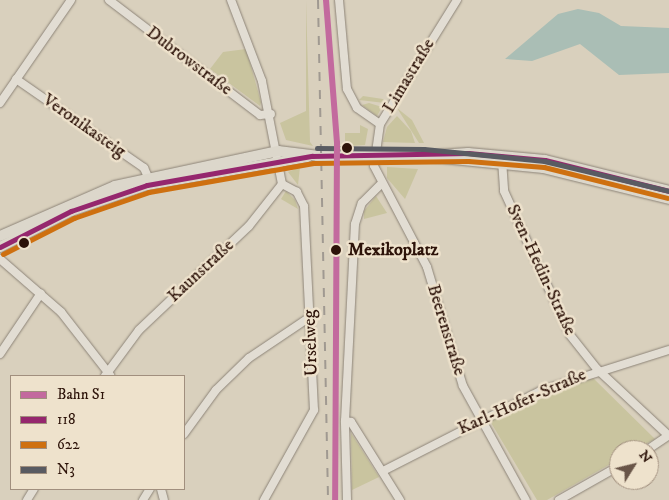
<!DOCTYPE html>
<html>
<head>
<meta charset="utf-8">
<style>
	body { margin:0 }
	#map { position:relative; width:669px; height:500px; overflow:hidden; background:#d9d0bd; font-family:"IM FELL DW Pica",serif }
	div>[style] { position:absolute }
	.green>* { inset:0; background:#c9c49f }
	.water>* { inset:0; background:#aabeb5 }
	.roads { filter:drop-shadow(0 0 1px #8d8478) drop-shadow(0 0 1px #8d8478) }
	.minor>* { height:8px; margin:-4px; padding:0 4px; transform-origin:4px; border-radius:4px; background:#e2ddd3 }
	.major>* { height:10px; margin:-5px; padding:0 5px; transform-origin:5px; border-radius:5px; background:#dcd7cb }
	.rail>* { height:2px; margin-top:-1px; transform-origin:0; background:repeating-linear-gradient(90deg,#a09991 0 9px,transparent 0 18px) }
	.bus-1>* { height:5px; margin:-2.5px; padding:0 2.5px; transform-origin:2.5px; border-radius:2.5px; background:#95276e }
	.bus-2>* { height:5px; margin:-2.5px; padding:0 2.5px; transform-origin:2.5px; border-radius:2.5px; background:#ce7010 }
	.bus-3>* { height:5px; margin:-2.5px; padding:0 2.5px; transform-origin:2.5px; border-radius:2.5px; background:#595b62 }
	.rail-1>* { height:6px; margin:-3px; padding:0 3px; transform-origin:3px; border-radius:3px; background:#c36a9e }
	.dots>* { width:14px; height:14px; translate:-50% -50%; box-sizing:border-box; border:2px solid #eee2cc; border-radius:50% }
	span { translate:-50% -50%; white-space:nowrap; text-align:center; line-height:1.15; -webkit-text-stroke:5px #eee2cc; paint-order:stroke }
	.street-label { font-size:18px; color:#2d1309 }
	.stop-label { font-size:18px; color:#2d1309; font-weight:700 }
	.left { translate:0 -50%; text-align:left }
	.legend { position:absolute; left:10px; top:375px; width:175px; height:115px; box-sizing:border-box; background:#eee2cc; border:1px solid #a18f7e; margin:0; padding:6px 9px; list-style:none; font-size:15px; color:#2d1309 }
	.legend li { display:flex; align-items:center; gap:10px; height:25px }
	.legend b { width:25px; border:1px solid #a18f7e }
	.north { position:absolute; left:609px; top:440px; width:50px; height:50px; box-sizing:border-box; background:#eee2cc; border:1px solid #a18f7e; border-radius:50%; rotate:54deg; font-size:14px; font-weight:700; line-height:20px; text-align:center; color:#2d1309 }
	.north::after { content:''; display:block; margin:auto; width:18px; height:22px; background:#695548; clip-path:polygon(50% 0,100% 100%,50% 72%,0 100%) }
</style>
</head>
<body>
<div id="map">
	<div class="green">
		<i style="clip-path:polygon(306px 0,310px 142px,313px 146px,286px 140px,280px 123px,306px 111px)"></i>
		<i style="clip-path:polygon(246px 49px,261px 102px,260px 106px,210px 69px,223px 52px)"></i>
		<i style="clip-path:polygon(363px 96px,383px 99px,385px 103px,359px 100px)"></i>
		<i style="clip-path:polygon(369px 103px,382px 107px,377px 116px,362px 105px)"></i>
		<i style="clip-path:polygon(397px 108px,412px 120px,424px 143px,419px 143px)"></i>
		<i style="clip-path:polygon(397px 116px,411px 131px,415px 143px,383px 142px,387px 127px)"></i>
		<i style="clip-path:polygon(360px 125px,368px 129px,365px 145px,339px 147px,345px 143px,345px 133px,360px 133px)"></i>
		<i style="clip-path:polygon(300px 167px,298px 185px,288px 172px)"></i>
		<i style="clip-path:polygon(387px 167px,418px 169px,405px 199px,387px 178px)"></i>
		<i style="clip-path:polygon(286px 191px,295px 200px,298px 209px,281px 199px)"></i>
		<i style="clip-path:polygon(376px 196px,387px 213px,364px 219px,364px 211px)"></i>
		<i style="clip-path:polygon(592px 377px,655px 439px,635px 450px,619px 450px,619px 459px,547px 500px,537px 500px,490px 421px)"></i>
		<i style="clip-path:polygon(351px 433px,379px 477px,352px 490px)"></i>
	</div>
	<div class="water">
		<i style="clip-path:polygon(578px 9px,599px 13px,621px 26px,669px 28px,669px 73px,619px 75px,580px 44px,532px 61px,505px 59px,558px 14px)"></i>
	</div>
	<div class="roads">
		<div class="minor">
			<i style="left:109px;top:0;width:190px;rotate:37.3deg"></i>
			<i style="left:260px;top:115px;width:11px;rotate:-5deg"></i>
			<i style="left:339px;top:0;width:89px;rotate:84.9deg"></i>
			<i style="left:347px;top:89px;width:21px;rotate:62deg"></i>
			<i style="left:357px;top:108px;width:28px;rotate:35deg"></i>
			<i style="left:457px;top:0;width:146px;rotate:121.8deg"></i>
			<i style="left:380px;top:124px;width:42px;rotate:98.1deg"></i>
			<i style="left:374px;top:166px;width:114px;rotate:62.3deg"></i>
			<i style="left:427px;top:267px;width:124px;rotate:73.2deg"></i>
			<i style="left:463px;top:386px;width:130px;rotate:61.1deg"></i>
			<i style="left:16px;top:79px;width:156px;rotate:34.8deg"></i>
			<i style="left:144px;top:168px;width:10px;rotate:66deg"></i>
			<i style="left:0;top:103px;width:125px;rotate:-55.4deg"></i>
			<i style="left:502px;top:160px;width:31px;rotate:86deg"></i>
			<i style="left:504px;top:191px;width:158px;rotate:65.4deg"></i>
			<i style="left:570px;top:335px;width:43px;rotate:51.5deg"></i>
			<i style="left:597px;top:369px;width:98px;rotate:42.9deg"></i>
			<i style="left:0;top:259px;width:81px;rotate:41deg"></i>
			<i style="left:61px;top:312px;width:80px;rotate:52.1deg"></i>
			<i style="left:0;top:354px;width:73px;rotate:-56.1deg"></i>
			<i style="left:105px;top:376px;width:57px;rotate:-53.5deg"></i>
			<i style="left:139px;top:330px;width:151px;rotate:-43.4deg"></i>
			<i style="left:249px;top:226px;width:53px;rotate:-51.8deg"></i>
			<i style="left:282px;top:184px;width:105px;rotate:-101deg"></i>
			<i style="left:262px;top:81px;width:87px;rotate:-110.9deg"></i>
			<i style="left:345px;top:421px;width:6px;rotate:9deg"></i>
			<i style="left:351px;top:422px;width:92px;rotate:57.9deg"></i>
			<i style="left:184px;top:434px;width:54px;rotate:-54deg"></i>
			<i style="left:216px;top:390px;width:46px;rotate:-44.1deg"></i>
			<i style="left:249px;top:358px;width:73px;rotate:-33.9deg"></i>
			<i style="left:647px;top:450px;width:27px;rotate:-34deg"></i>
			<i style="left:383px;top:471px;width:178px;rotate:-27deg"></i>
			<i style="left:542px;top:390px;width:133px;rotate:-17.5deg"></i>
			<i style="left:161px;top:489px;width:11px;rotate:75deg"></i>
			<i style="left:27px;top:500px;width:13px;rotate:-58deg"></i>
			<i style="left:143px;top:500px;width:13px;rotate:-58deg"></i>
			<i style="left:264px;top:500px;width:103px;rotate:-60.9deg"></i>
			<i style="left:314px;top:410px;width:204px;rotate:-92.8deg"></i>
			<i style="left:304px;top:206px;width:16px;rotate:-117deg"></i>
			<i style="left:297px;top:192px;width:17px;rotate:-152deg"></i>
			<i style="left:347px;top:500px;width:79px;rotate:-91.5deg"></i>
			<i style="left:345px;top:421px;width:197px;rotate:-87.1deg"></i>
			<i style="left:355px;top:224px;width:22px;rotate:-72deg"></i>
			<i style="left:362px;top:203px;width:25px;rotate:-45deg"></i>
			<i style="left:559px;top:500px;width:69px;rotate:-29.5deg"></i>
		</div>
		<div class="major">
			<i style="left:423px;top:156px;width:45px;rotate:-3.8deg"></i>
			<i style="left:468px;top:153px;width:77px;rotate:5.2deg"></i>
			<i style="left:545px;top:160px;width:128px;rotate:14deg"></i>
			<i style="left:0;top:236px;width:125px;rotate:-23.5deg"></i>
			<i style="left:115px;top:186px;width:167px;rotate:-12.1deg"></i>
			<i style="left:278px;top:151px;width:39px;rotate:7deg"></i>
			<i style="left:317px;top:156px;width:106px"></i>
			<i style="left:423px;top:156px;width:121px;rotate:5.7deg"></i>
			<i style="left:543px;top:168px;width:130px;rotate:13.8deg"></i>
			<i style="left:0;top:247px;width:80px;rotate:-26.9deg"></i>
			<i style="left:71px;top:211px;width:80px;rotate:-18.9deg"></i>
			<i style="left:147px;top:185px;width:163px;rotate:-9.9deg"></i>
		</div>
	</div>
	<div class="rail">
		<i style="left:318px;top:0;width:500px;rotate:88.85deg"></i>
	</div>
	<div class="bus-1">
		<i style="left:0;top:247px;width:80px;rotate:-26.9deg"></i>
		<i style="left:71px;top:211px;width:80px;rotate:-18.9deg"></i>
		<i style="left:147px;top:185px;width:168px;rotate:-10deg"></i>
		<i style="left:312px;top:156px;width:156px;rotate:-1.1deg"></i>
		<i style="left:468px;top:153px;width:77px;rotate:5.2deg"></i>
		<i style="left:545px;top:160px;width:128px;rotate:14deg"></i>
	</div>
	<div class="bus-2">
		<i style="left:3px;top:254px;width:80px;rotate:-26.9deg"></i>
		<i style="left:74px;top:218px;width:79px;rotate:-19.1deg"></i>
		<i style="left:149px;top:192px;width:167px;rotate:-10deg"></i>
		<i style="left:313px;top:163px;width:155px;rotate:-0.7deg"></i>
		<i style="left:468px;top:161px;width:76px;rotate:4.5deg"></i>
		<i style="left:544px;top:167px;width:127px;rotate:14.1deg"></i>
	</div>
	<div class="bus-3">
		<i style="left:317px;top:148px;width:107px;rotate:0.5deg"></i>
		<i style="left:424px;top:149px;width:121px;rotate:5.7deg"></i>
		<i style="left:544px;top:161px;width:129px;rotate:13.5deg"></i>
	</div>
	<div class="rail-1">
		<i style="left:326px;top:0;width:143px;rotate:85.6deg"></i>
		<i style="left:337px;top:143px;width:357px;rotate:90.3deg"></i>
	</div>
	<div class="dots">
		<i style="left:347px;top:148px;background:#2d1309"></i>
		<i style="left:24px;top:243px;background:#2d1309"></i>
		<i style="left:336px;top:250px;background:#2d1309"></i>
	</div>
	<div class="street-label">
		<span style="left:189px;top:61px;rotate:37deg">Dubrowstraße</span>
		<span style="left:409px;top:76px;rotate:-59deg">Limastraße</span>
		<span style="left:84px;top:126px;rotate:35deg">Veronikasteig</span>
		<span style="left:541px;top:270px;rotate:65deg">Sven-Hedin-Straße</span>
		<span style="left:201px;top:271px;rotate:-43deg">Kaunstraße</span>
		<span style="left:446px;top:330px;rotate:73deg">Beerenstraße</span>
		<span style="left:311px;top:343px;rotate:-92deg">Urselweg</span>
		<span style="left:522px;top:402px;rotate:-24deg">Karl-Hofer-Straße</span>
	</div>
	<div class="stop-label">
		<span class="left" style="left:348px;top:250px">Mexikoplatz</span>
	</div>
	<ul class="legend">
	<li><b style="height:6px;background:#c36a9e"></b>Bahn S1</li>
	<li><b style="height:6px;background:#95276e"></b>118</li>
	<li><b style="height:6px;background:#ce7010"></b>622</li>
	<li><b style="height:6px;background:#595b62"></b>N3</li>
	</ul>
	<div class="north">N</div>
</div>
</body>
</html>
